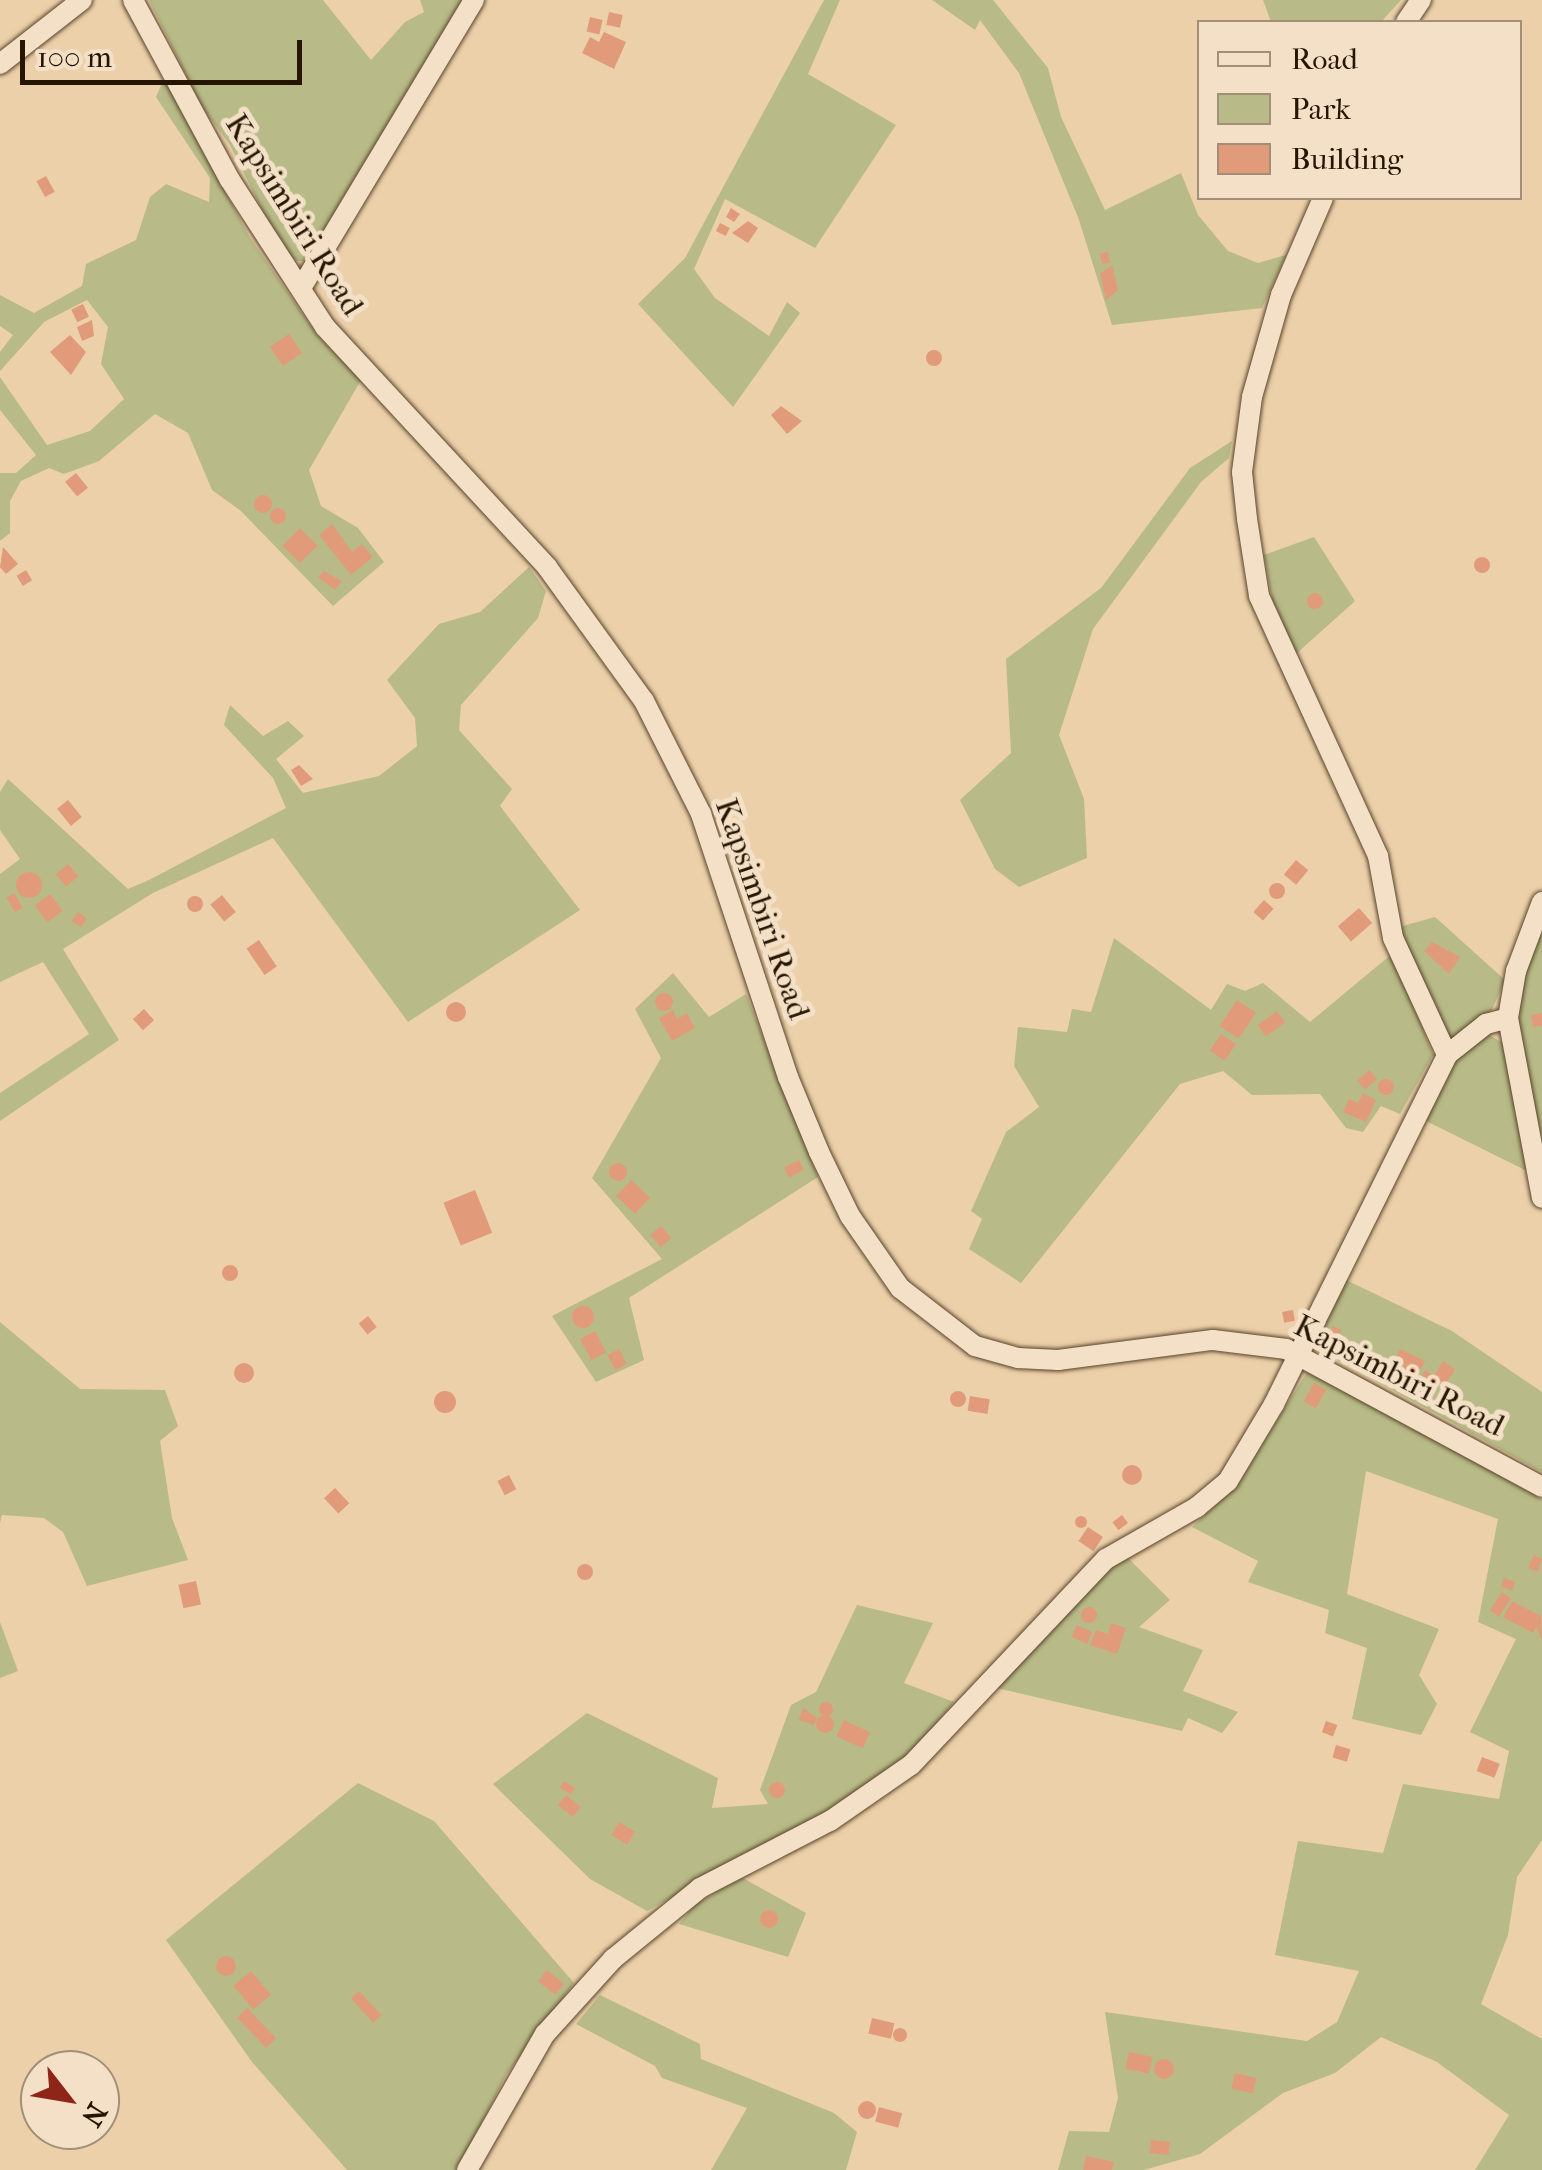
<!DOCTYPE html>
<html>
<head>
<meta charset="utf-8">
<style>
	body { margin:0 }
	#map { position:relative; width:1542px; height:2170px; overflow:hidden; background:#ecd0a9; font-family:"IM FELL French Canon",serif }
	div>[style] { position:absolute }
	.green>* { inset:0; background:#b8bb87 }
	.building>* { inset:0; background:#e19b7a; transform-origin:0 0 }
	.round { border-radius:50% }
	.roads { filter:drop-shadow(0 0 2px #58442b) drop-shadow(0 0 2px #58442b) }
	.minor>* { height:20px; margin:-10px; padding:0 10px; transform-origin:10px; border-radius:10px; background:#f3e0c7 }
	span { translate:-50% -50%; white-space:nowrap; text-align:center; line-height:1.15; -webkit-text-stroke:10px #f3e0c7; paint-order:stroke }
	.street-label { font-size:32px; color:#261501 }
	.legend { position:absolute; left:1197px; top:20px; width:325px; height:180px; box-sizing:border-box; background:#f3e0c7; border:2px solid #a18f78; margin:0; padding:12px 18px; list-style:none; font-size:30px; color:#261501 }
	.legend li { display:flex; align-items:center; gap:20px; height:50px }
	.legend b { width:50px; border:2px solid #a18f78 }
	.north { position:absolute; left:20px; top:2050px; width:100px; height:100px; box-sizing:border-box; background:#f3e0c7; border:2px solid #a18f78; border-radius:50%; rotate:121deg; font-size:28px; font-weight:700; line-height:40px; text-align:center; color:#261501 }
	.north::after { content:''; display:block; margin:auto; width:35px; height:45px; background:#8f2418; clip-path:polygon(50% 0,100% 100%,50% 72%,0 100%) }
	.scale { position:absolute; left:20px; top:40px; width:282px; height:45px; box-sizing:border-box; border:5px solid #261501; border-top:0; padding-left:12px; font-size:30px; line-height:35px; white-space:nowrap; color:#261501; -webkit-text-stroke:8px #f3e0c7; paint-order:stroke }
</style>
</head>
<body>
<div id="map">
	<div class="green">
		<i style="clip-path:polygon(149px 0,323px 0,371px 60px,405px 22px,424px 12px,420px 0,462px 0,308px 261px,296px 261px,278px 242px,230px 145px,202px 107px)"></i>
		<i style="clip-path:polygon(824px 0,840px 0,808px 74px,896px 125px,815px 248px,725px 199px,694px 269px,715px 298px,769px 336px,787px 302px,800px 313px,733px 407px,638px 304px,685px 258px)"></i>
		<i style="clip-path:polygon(932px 0,993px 0,1048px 68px,1061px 117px,1105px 210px,1181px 173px,1198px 215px,1228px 251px,1258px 263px,1286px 255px,1262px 308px,1112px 325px,1079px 220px,1019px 73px,980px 20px,975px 30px)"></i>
		<i style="clip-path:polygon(1263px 0,1401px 0,1381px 22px,1271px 22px)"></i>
		<i style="clip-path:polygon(164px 79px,249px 236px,317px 335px,361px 380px,309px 470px,321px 506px,358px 528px,384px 562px,333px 606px,241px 511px,212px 490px,188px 433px,155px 414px,99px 461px,64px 474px,49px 468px,21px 481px,10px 501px,10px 533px,0 541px,0 473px,16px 473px,36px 455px,0 410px,0 377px,47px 445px,90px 431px,124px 399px,101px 364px,108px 327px,87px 300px,44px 322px,0 371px,0 352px,13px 335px,0 326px,0 295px,34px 313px,82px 286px,86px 264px,136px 240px,150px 197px,166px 184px,209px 202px,210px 178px,156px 97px)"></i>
		<i style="clip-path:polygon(1232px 441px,1229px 458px,1201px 482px,1093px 629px,1059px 735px,1084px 799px,1087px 858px,1019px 887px,995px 869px,960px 800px,1011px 753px,1006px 659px,1101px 588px,1190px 468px)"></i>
		<i style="clip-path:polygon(1314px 537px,1355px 601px,1296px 654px,1273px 604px,1264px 555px)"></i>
		<i style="clip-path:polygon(529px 567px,546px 591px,538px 618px,461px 705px,459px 730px,512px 789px,500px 806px,580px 910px,408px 1022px,273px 838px,153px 893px,63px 949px,119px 1040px,0 1121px,0 1093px,89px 1034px,43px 962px,0 982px,0 874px,20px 859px,0 830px,0 792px,8px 779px,128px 889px,149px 880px,286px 808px,273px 778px,224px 725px,230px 705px,263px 736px,288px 721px,304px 736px,276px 759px,303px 793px,379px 776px,417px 746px,415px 718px,387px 680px,439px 624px,480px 612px)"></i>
		<i style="clip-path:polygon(1435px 917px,1505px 980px,1491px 1012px,1453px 1040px,1444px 1034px,1399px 927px)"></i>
		<i style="clip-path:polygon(1542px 922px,1542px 1153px,1514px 1013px)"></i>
		<i style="clip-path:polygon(1114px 938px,1211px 1010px,1227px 984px,1245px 991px,1263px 983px,1310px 1022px,1393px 953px,1433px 1055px,1400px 1114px,1381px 1106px,1363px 1132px,1346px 1128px,1320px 1094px,1252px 1095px,1223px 1071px,1180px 1084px,1021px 1283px,969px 1249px,982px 1219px,971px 1211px,1006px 1132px,1039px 1107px,1014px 1066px,1018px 1027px,1067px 1032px,1072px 1009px,1091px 1012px)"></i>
		<i style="clip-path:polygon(673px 973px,709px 1017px,746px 994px,818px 1177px,629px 1298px,644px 1360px,596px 1382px,552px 1316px,662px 1259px,592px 1178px,661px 1058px,635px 1009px)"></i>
		<i style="clip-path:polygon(1489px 1035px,1503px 1043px,1531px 1173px,1420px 1118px,1451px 1061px,1474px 1039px)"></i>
		<i style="clip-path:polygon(1344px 1279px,1452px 1331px,1542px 1392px,1542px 1472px,1312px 1346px)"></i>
		<i style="clip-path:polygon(0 1322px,80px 1389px,165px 1390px,178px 1426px,160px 1441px,172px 1518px,188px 1560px,87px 1586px,63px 1532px,44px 1518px,2px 1515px,0 1523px)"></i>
		<i style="clip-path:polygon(1309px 1369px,1484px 1461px,1542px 1500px,1542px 1840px,1517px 1877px,1508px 1935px,1481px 2004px,1542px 2039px,1542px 2170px,1475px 2170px,1509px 2115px,1437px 2062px,1381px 2037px,1335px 2073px,1283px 2093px,1200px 2154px,1144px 2170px,1058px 2170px,1069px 2131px,1109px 2132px,1118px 2098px,1105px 2012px,1307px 2041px,1337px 2022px,1359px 1971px,1275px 1955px,1298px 1841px,1383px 1853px,1403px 1784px,1499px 1799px,1509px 1751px,1470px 1732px,1516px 1639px,1478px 1622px,1498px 1519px,1366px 1471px,1347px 1594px,1439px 1629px,1419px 1675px,1437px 1704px,1421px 1735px,1352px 1719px,1367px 1648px,1325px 1633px,1329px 1610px,1248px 1582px,1258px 1561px,1192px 1527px,1237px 1485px)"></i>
		<i style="clip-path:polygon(1128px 1558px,1170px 1600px,1139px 1627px,1203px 1650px,1183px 1691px,1238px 1712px,1222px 1733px,1188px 1718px,1182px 1731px,997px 1688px,1091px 1582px)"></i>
		<i style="clip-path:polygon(857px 1605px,933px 1623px,904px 1683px,954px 1702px,908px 1756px,832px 1810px,647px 1911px,590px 1879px,493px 1784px,587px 1713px,718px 1778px,712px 1808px,768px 1804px,760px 1790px,791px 1705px,816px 1692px)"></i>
		<i style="clip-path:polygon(0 1622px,18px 1671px,0 1678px)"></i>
		<i style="clip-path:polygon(358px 1783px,434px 1821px,574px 1983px,506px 2075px,458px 2170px,347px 2170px,252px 2062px,166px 1940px)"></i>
		<i style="clip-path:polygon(741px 1877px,806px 1913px,788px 1957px,679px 1924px,695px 1905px)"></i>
		<i style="clip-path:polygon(600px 1995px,700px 2044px,701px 2059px,834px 2113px,857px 2132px,846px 2170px,711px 2170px,747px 2108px,662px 2078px,655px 2066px,576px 2024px)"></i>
	</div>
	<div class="building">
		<i style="left:609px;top:12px;width:14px;height:13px;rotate:12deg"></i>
		<i style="left:590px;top:17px;width:13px;height:15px;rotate:13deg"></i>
		<i style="clip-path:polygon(604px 32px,626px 42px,614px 69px,582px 53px,590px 37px,599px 42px)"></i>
		<i style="left:46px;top:176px;width:18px;height:11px;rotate:61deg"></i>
		<i style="clip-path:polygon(731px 208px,740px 214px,734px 222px,726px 217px)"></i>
		<i style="clip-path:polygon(748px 221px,758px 228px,748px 243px,732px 233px)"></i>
		<i style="left:720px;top:223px;width:11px;height:9px;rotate:27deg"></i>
		<i style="left:1108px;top:252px;width:11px;height:8px;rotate:80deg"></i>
		<i style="clip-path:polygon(1112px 265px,1118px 290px,1106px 300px,1100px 274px)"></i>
		<i style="left:83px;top:304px;width:14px;height:13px;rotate:65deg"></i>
		<i style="clip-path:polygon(92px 320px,94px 336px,82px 341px,77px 327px)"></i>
		<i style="left:289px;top:334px;width:23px;height:23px;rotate:56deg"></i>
		<i style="clip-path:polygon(70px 335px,86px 352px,71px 375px,50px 352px)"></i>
		<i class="round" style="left:926px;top:350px;width:16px;height:16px"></i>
		<i style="clip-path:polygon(781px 406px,802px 421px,787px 434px,771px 415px)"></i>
		<i style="left:76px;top:473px;width:19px;height:14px;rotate:51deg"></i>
		<i class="round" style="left:254px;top:495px;width:18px;height:18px"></i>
		<i class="round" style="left:270px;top:508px;width:16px;height:16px"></i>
		<i style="clip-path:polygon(332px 524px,352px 552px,362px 544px,373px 557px,351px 575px,319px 535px)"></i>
		<i style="left:300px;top:528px;width:25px;height:25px;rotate:45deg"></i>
		<i style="clip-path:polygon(3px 547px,18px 564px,6px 574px,0 567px)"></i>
		<i class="round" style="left:1474px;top:557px;width:16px;height:16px"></i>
		<i style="left:26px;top:570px;width:12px;height:11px;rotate:59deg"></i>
		<i style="clip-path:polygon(324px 571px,342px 581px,335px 590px,318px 577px)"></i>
		<i class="round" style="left:1307px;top:593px;width:16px;height:16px"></i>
		<i style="clip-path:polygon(299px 765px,313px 779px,301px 786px,291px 770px)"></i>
		<i style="left:68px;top:800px;width:22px;height:14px;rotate:51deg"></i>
		<i style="left:1296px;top:860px;width:16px;height:19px;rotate:40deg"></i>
		<i style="left:68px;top:864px;width:16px;height:16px;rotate:50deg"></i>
		<i class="round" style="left:16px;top:872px;width:26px;height:26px"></i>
		<i class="round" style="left:1269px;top:883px;width:16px;height:16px"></i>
		<i style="left:14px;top:893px;width:17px;height:9px;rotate:59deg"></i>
		<i style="left:50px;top:894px;width:21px;height:19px;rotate:53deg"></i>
		<i style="left:222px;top:895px;width:22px;height:15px;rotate:51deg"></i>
		<i class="round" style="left:187px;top:896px;width:16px;height:16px"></i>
		<i style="left:1264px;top:900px;width:13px;height:16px;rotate:42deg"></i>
		<i style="left:1359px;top:908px;width:20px;height:28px;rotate:49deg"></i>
		<i style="left:78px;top:912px;width:11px;height:11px;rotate:34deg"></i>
		<i style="left:259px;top:940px;width:32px;height:15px;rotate:56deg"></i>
		<i style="clip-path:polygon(1432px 942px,1460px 957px,1449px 974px,1424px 951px)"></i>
		<i class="round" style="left:655px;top:993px;width:18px;height:18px"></i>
		<i style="left:1237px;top:1000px;width:23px;height:31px;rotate:34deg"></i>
		<i class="round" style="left:446px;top:1002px;width:20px;height:20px"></i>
		<i style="left:144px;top:1009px;width:15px;height:15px;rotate:48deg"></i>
		<i style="clip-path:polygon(673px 1010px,677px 1019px,687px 1013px,695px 1028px,672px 1041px,659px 1018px)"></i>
		<i style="left:1277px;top:1011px;width:14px;height:24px;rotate:54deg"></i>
		<i style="clip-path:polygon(1542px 1013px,1542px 1026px,1533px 1027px,1531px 1015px)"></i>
		<i style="left:1221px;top:1034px;width:18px;height:20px;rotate:34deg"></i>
		<i style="left:1369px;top:1070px;width:12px;height:16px;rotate:48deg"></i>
		<i class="round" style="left:1378px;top:1079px;width:16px;height:16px"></i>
		<i style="clip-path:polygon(1363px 1093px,1376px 1100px,1366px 1122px,1343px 1112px,1349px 1099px,1358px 1103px)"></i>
		<i style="left:799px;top:1160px;width:11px;height:17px;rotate:63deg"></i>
		<i class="round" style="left:609px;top:1163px;width:18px;height:18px"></i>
		<i style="left:631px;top:1180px;width:26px;height:22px;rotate:43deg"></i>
		<i style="left:475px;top:1190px;width:46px;height:34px;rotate:68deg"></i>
		<i style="left:661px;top:1226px;width:16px;height:14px;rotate:50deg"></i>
		<i class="round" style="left:222px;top:1265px;width:16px;height:16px"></i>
		<i class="round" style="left:572px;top:1306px;width:22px;height:22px"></i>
		<i style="left:1293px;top:1310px;width:11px;height:11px;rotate:80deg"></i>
		<i style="left:368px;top:1316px;width:14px;height:12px;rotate:51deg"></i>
		<i style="left:1333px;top:1326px;width:10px;height:18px;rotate:29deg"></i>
		<i style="left:595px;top:1331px;width:24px;height:17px;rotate:62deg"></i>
		<i style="left:619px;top:1349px;width:17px;height:13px;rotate:62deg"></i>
		<i style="clip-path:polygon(1400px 1349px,1425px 1361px,1415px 1379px,1394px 1361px)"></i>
		<i style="clip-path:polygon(1443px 1361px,1455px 1369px,1446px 1384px,1439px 1380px,1433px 1389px,1419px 1380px,1425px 1370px,1434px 1376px)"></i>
		<i class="round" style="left:234px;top:1363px;width:20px;height:20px"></i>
		<i style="left:1314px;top:1383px;width:14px;height:21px;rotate:30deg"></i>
		<i class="round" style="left:950px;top:1391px;width:16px;height:16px"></i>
		<i class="round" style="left:434px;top:1391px;width:22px;height:22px"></i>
		<i style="left:970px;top:1396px;width:20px;height:15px;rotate:9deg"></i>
		<i class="round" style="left:1122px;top:1465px;width:20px;height:20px"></i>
		<i style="left:509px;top:1475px;width:16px;height:13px;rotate:63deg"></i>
		<i style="left:335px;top:1488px;width:21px;height:15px;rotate:47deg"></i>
		<i style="left:1122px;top:1515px;width:10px;height:12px;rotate:53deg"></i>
		<i class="round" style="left:1075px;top:1516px;width:12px;height:12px"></i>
		<i style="left:1088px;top:1527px;width:18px;height:17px;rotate:34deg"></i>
		<i style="clip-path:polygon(1534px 1555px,1542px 1559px,1538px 1572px,1528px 1568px)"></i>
		<i class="round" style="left:577px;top:1564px;width:16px;height:16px"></i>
		<i style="left:1504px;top:1578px;width:12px;height:9px;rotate:20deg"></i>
		<i style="left:196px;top:1581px;width:24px;height:18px;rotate:78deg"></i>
		<i style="left:1502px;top:1592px;width:11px;height:22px;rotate:34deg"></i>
		<i style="clip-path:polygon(1512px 1601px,1541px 1616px,1542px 1640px,1536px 1627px,1533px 1633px,1503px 1617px)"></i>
		<i class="round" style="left:1081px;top:1607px;width:16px;height:16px"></i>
		<i style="clip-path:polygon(1111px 1623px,1126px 1628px,1117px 1654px,1090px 1645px,1096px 1630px,1108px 1634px)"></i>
		<i style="left:1077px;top:1625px;width:17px;height:13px;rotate:25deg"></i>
		<i class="round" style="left:819px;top:1702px;width:14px;height:14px"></i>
		<i style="clip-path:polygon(803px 1708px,817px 1718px,814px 1725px,799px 1720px)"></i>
		<i class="round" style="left:816px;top:1715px;width:18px;height:18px"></i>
		<i style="left:844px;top:1720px;width:29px;height:18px;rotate:25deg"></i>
		<i style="left:1326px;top:1721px;width:12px;height:12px;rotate:20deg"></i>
		<i style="left:1336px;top:1745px;width:15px;height:13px;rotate:16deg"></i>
		<i style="left:1482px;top:1757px;width:19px;height:15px;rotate:21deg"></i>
		<i style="clip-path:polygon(564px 1781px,575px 1788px,571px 1794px,560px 1788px)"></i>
		<i class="round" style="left:769px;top:1782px;width:16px;height:16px"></i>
		<i style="left:566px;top:1795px;width:19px;height:13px;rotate:39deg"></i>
		<i style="left:619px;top:1822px;width:19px;height:15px;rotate:32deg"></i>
		<i class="round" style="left:760px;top:1910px;width:18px;height:18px"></i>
		<i class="round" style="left:216px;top:1956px;width:20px;height:20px"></i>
		<i style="left:547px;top:1970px;width:22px;height:14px;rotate:39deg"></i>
		<i style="left:251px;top:1971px;width:31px;height:23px;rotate:50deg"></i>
		<i style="left:359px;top:1991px;width:33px;height:11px;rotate:47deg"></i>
		<i style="left:247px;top:2008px;width:42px;height:14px;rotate:46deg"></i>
		<i style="left:872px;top:2018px;width:23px;height:16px;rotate:13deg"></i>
		<i class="round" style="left:893px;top:2028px;width:14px;height:14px"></i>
		<i style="left:1129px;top:2052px;width:24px;height:17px;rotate:12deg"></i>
		<i class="round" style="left:1154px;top:2059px;width:20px;height:20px"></i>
		<i style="left:1235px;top:2073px;width:22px;height:16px;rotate:13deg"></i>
		<i class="round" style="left:858px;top:2101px;width:18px;height:18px"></i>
		<i style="left:879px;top:2107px;width:24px;height:15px;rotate:15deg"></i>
		<i style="left:1151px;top:2140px;width:19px;height:13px;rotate:6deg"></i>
		<i style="clip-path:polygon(1086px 2156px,1114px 2162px,1112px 2170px,1083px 2170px)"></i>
	</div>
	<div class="roads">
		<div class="minor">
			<i style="left:133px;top:0;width:204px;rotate:61.7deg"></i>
			<i style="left:230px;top:180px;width:175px;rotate:57.1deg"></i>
			<i style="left:325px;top:327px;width:327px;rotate:47.2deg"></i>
			<i style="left:547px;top:567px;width:165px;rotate:54.1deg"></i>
			<i style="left:644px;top:701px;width:127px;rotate:63.2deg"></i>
			<i style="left:701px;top:814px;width:277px;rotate:71.7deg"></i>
			<i style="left:788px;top:1077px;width:81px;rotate:67.5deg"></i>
			<i style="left:819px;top:1152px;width:71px;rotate:64.2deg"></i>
			<i style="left:850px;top:1216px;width:88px;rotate:55.2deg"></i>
			<i style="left:900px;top:1288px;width:95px;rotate:37.7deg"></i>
			<i style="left:975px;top:1346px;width:45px;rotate:15.6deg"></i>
			<i style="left:1018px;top:1358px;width:40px;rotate:2.9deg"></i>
			<i style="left:1058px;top:1360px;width:156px;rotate:-7.4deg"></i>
			<i style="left:1213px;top:1340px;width:74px;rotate:7deg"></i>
			<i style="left:1286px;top:1349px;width:291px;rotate:28.3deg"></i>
			<i style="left:1406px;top:22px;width:27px;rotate:-56deg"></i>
			<i style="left:0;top:64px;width:104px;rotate:-38deg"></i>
			<i style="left:1323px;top:198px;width:106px;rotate:113.4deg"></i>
			<i style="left:1281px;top:295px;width:106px;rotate:105.9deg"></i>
			<i style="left:1252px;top:397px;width:76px;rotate:97.6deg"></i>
			<i style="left:1242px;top:472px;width:47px;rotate:83.9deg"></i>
			<i style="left:1247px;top:519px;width:78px;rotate:81.1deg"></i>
			<i style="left:1259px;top:596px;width:286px;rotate:65.4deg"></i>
			<i style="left:1378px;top:856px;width:83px;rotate:79.6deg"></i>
			<i style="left:1393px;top:938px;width:129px;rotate:65.2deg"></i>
			<i style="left:301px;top:288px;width:336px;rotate:-59deg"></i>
			<i style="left:1542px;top:902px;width:74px;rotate:110.6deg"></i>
			<i style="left:1516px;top:971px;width:48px;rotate:99.7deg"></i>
			<i style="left:1508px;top:1018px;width:183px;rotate:79.3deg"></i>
			<i style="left:467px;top:2170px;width:157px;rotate:-60.2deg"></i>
			<i style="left:545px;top:2034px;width:101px;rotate:-47.8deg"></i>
			<i style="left:613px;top:1959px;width:112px;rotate:-39.2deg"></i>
			<i style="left:700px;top:1888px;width:146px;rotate:-27.3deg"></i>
			<i style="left:830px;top:1821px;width:98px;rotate:-34.7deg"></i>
			<i style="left:911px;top:1765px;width:284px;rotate:-46.6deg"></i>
			<i style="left:1106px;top:1559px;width:105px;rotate:-29.7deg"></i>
			<i style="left:1197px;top:1507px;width:40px;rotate:-40deg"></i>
			<i style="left:1228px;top:1481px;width:90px;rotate:-59.1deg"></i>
			<i style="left:1274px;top:1404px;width:390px;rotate:-63.6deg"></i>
			<i style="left:1447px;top:1055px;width:50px;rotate:-38.5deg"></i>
			<i style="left:1486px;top:1024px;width:23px;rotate:-15deg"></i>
		</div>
	</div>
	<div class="street-label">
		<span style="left:294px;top:215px;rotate:58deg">Kapsimbiri Road</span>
		<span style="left:762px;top:909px;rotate:71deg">Kapsimbiri Road</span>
		<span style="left:1399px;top:1376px;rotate:27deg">Kapsimbiri Road</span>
	</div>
	<ul class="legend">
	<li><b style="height:12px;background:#f3e0c7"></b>Road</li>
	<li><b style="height:28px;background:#b8bb87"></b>Park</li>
	<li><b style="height:28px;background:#e19b7a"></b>Building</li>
	</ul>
	<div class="north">N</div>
	<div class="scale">100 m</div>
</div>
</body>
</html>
